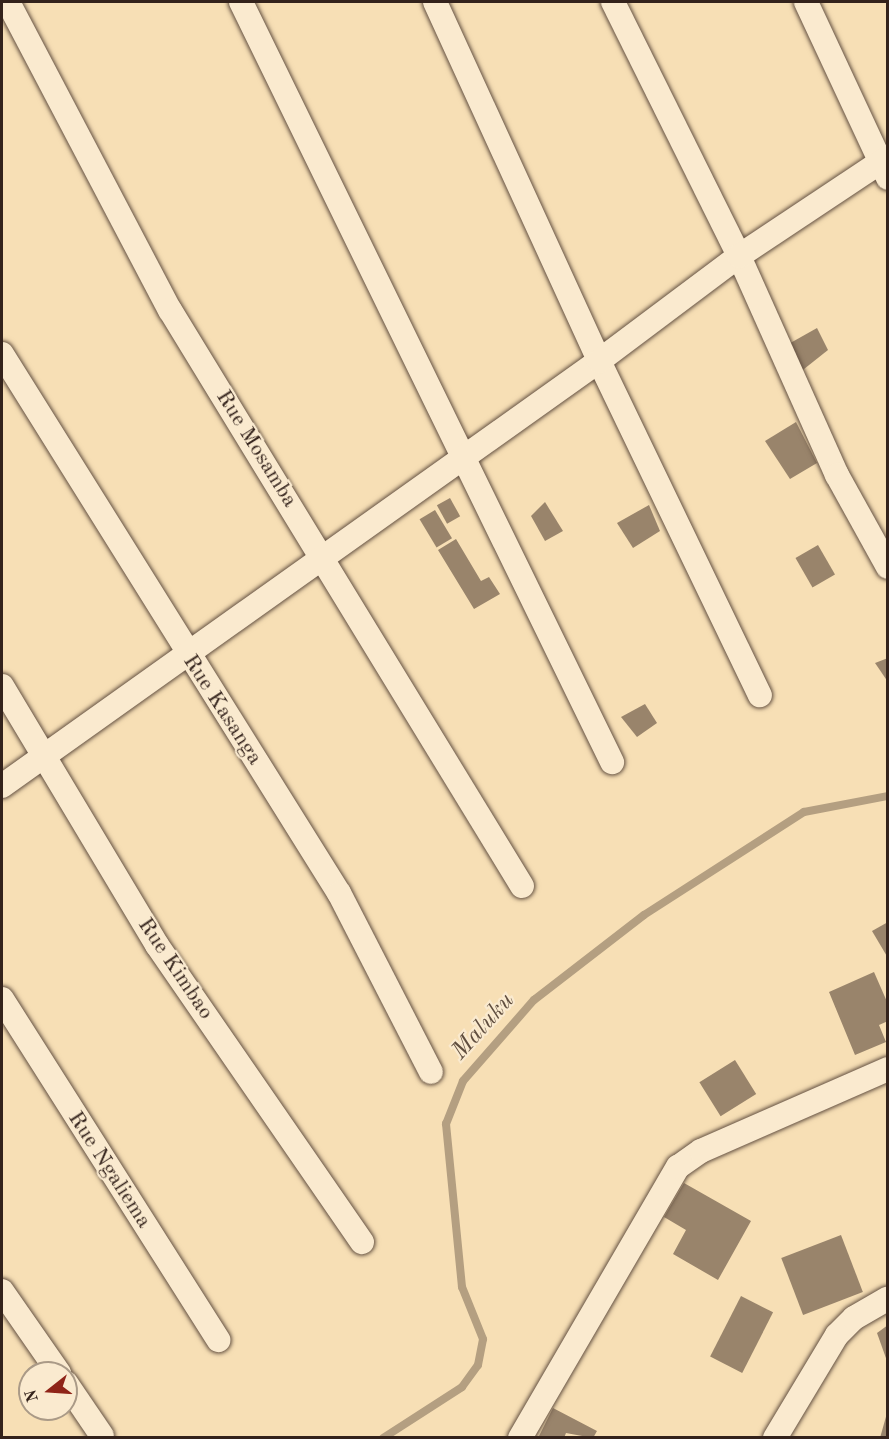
<!DOCTYPE html>
<html>
<head>
<meta charset="utf-8">
<style>
	body { margin:0 }
	#map { position:relative; width:889px; height:1439px; overflow:hidden; background:#f7dfb5; font-family:"Old Standard TT",serif }
	div>[style] { position:absolute }
	.stream>* { height:8px; margin:-4px; padding:0 4px; transform-origin:4px; border-radius:4px; background:#b49f81 }
	.building>* { inset:0; background:#99846b; transform-origin:0 0 }
	.roads { filter:drop-shadow(0 0 2px #645142) drop-shadow(0 0 2px #645142) }
	.minor>* { height:24px; margin:-12px; padding:0 12px; transform-origin:12px; border-radius:12px; background:#faeacf }
	span { translate:-50% -50%; white-space:nowrap; text-align:center; line-height:1.15; -webkit-text-stroke:4.5px #faeacf; paint-order:stroke }
	.street-label { font-size:22px; color:#33221b }
	.water-label { font-size:24px; color:#604e3f; font-style:italic }
	.frame { position:absolute; inset:0; border:3px solid #33221b; pointer-events:none }
	.north { position:absolute; left:18px; top:1361px; width:60px; height:60px; box-sizing:border-box; background:#faeacf; border:2px solid #aa9a87; border-radius:50%; rotate:253deg; font-size:16px; font-weight:700; line-height:24px; text-align:center; color:#33221b }
	.north::after { content:''; display:block; margin:auto; width:21px; height:27px; background:#8f2418; clip-path:polygon(50% 0,100% 100%,50% 72%,0 100%) }
</style>
</head>
<body>
<div id="map">
	<div class="stream">
		<i style="left:383px;top:1438px;width:94px;rotate:-32.8deg"></i>
		<i style="left:462px;top:1387px;width:27px;rotate:-54deg"></i>
		<i style="left:478px;top:1365px;width:26px;rotate:-79deg"></i>
		<i style="left:483px;top:1339px;width:56px;rotate:-112deg"></i>
		<i style="left:462px;top:1287px;width:164px;rotate:-95.6deg"></i>
		<i style="left:446px;top:1124px;width:46px;rotate:-68.4deg"></i>
		<i style="left:463px;top:1081px;width:108px;rotate:-48.8deg"></i>
		<i style="left:534px;top:1000px;width:139px;rotate:-37.7deg"></i>
		<i style="left:644px;top:915px;width:190px;rotate:-32.8deg"></i>
		<i style="left:804px;top:812px;width:86px;rotate:-10.8deg"></i>
	</div>
	<div class="building">
		<i style="clip-path:polygon(817px 328px,828px 350px,799px 373px,785px 346px)"></i>
		<i style="clip-path:polygon(796px 422px,817px 463px,790px 479px,765px 441px)"></i>
		<i style="left:450px;top:498px;width:21px;height:15px;rotate:61deg"></i>
		<i style="clip-path:polygon(545px 502px,563px 531px,545px 541px,531px 516px)"></i>
		<i style="clip-path:polygon(649px 505px,660px 531px,633px 548px,617px 523px)"></i>
		<i style="left:435px;top:510px;width:33px;height:18px;rotate:59deg"></i>
		<i style="clip-path:polygon(456px 539px,481px 581px,489px 577px,500px 594px,474px 609px,438px 550px)"></i>
		<i style="left:818px;top:545px;width:34px;height:26px;rotate:60deg"></i>
		<i style="clip-path:polygon(888px 658px,888px 682px,875px 663px)"></i>
		<i style="clip-path:polygon(645px 704px,657px 723px,637px 737px,621px 717px)"></i>
		<i style="clip-path:polygon(888px 922px,888px 958px,872px 931px)"></i>
		<i style="clip-path:polygon(874px 972px,888px 1004px,888px 1021px,879px 1025px,886px 1042px,855px 1055px,829px 992px)"></i>
		<i style="left:735px;top:1060px;width:40px;height:42px;rotate:58deg"></i>
		<i style="clip-path:polygon(684px 1183px,751px 1221px,718px 1280px,673px 1254px,686px 1230px,664px 1217px)"></i>
		<i style="left:841px;top:1235px;width:61px;height:64px;rotate:69deg"></i>
		<i style="left:741px;top:1296px;width:36px;height:68px;rotate:27deg"></i>
		<i style="clip-path:polygon(888px 1325px,888px 1361px,887px 1361px,877px 1333px)"></i>
		<i style="clip-path:polygon(553px 1408px,597px 1431px,593px 1438px,566px 1433px,564px 1438px,538px 1438px)"></i>
		<i style="clip-path:polygon(887px 1413px,888px 1438px,880px 1438px)"></i>
	</div>
	<div class="roads">
		<div class="minor">
			<i style="left:8px;top:2px;width:348px;rotate:62.3deg"></i>
			<i style="left:170px;top:310px;width:675px;rotate:58.57deg"></i>
			<i style="left:241px;top:2px;width:846px;rotate:63.98deg"></i>
			<i style="left:435px;top:2px;width:395px;rotate:65.4deg"></i>
			<i style="left:599px;top:361px;width:371px;rotate:64.3deg"></i>
			<i style="left:613px;top:2px;width:284px;rotate:63.6deg"></i>
			<i style="left:739px;top:256px;width:240px;rotate:65.9deg"></i>
			<i style="left:837px;top:475px;width:105px;rotate:61deg"></i>
			<i style="left:806px;top:2px;width:194px;rotate:65deg"></i>
			<i style="left:2px;top:354px;width:636px;rotate:57.99deg"></i>
			<i style="left:339px;top:893px;width:201px;rotate:62.8deg"></i>
			<i style="left:2px;top:686px;width:302px;rotate:59.1deg"></i>
			<i style="left:157px;top:945px;width:361px;rotate:55.4deg"></i>
			<i style="left:2px;top:786px;width:733px;rotate:-35.45deg"></i>
			<i style="left:599px;top:361px;width:175px;rotate:-36.9deg"></i>
			<i style="left:739px;top:256px;width:179px;rotate:-33.6deg"></i>
			<i style="left:2px;top:999px;width:404px;rotate:57.6deg"></i>
			<i style="left:2px;top:1291px;width:100px;rotate:55.2deg"></i>
			<i style="left:66px;top:1383px;width:64px;rotate:55.8deg"></i>
			<i style="left:520px;top:1438px;width:314px;rotate:-59.8deg"></i>
			<i style="left:678px;top:1167px;width:28px;rotate:-35deg"></i>
			<i style="left:701px;top:1151px;width:204px;rotate:-23.7deg"></i>
			<i style="left:775px;top:1438px;width:120px;rotate:-59deg"></i>
			<i style="left:837px;top:1335px;width:24px;rotate:-45deg"></i>
			<i style="left:854px;top:1318px;width:39px;rotate:-30deg"></i>
		</div>
	</div>
	<div class="street-label">
		<span style="left:256px;top:449px;rotate:58deg">Rue Mosamba</span>
		<span style="left:222px;top:710px;rotate:57deg">Rue Kasanga</span>
		<span style="left:175px;top:969px;rotate:56deg">Rue Kimbao</span>
		<span style="left:109px;top:1170px;rotate:57deg">Rue Ngaliema</span>
	</div>
	<div class="water-label">
		<span style="left:484px;top:1027px;rotate:-48deg">Maluku</span>
	</div>
	<div class="frame"></div>
	<div class="north">N</div>
</div>
</body>
</html>
